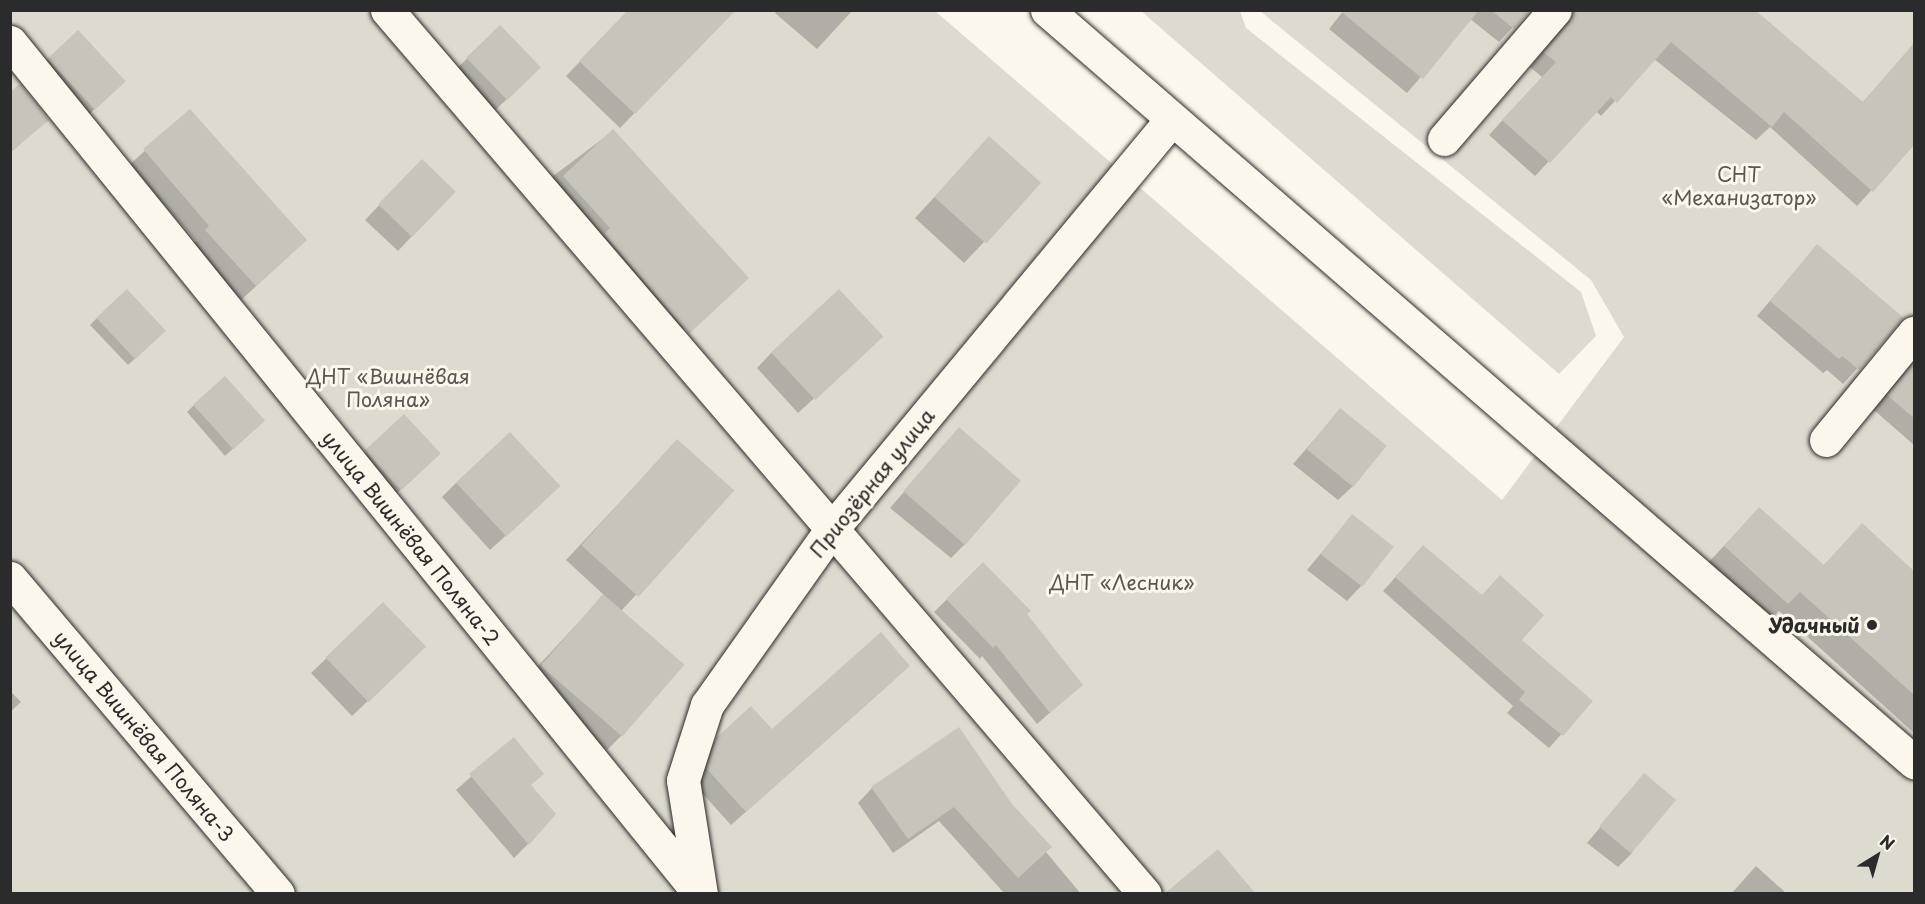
<!DOCTYPE html>
<html>
<head>
<meta charset="utf-8">
<style>
	body { margin:0 }
	#map { position:relative; width:1925px; height:904px; overflow:hidden; background:#fbf7ec; font-family:"Playpen Sans",sans-serif }
	div>[style] { position:absolute }
	.green>* { inset:0; background:#dddad0 }
	.shadow>* { inset:0; background:#0003; transform-origin:0 0 }
	.building>* { inset:0; background:#c7c4bc; transform-origin:0 0 }
	.roads { filter:drop-shadow(0 0 2px #2b2b2b) drop-shadow(0 0 2px #2b2b2b) }
	.street>* { height:33px; margin:-16.5px; padding:0 16.5px; transform-origin:16.5px; border-radius:16.5px; background:#fbf7ec }
	.secondary>* { height:33px; margin:-16.5px; padding:0 16.5px; transform-origin:16.5px; border-radius:16.5px; background:#fbf7ec }
	.dots>* { width:16px; height:16px; translate:-50% -50%; box-sizing:border-box; border:3px solid #fbf7ec; border-radius:50% }
	span { translate:-50% -50%; white-space:nowrap; text-align:center; line-height:1.15; -webkit-text-stroke:6px #fbf7ec; paint-order:stroke }
	.park-label { font-size:20px; color:#585754 }
	.street-label { font-size:20px; color:#2b2b2b }
	.poi-label { font-size:20px; color:#2b2b2b; font-weight:700 }
	.right { translate:-100% -50%; text-align:right }
	.frame { position:absolute; inset:0; border:12px solid #2b2b2b; pointer-events:none }
	.north { position:absolute; left:1847px; top:826px; width:60px; height:60px; -webkit-text-stroke:4px #fbf7ec; paint-order:stroke; rotate:37deg; font-size:16px; font-weight:700; line-height:24px; text-align:center; color:#2b2b2b }
	.north::after { content:''; display:block; margin:auto; width:21px; height:27px; background:#2b2b2b; clip-path:polygon(50% 0,100% 100%,50% 72%,0 100%) }
</style>
</head>
<body>
<div id="map">
	<div class="green">
		<i style="clip-path:polygon(10px 11px,935px 11px,1502px 500px,1624px 337px,1591px 280px,1260px 11px,1914px 11px,1914px 893px,11px 893px)"></i>
		<i style="clip-path:polygon(1141px 11px,1240px 11px,1246px 28px,1581px 292px,1596px 336px,1559px 374px)"></i>
	</div>
	<div class="shadow">
		<i style="clip-path:polygon(630px 10px,711px 34px,620px 128px,566px 76px)"></i>
		<i style="clip-path:polygon(777px 10px,852px 10px,852px 11px,817px 49px,775px 13px)"></i>
		<i style="clip-path:polygon(1344px 10px,1451px 42px,1407px 93px,1329px 29px)"></i>
		<i style="clip-path:polygon(1459px 10px,1529px 10px,1499px 42px)"></i>
		<i style="clip-path:polygon(1556px 10px,1753px 10px,1862px 103px,1914px 44px,1914px 127px,1903px 140px,1911px 147px,1857px 206px,1770px 127px,1756px 140px,1654px 59px,1601px 116px,1596px 111px,1535px 176px,1489px 135px,1542px 77px,1530px 67px,1559px 30px)"></i>
		<i style="clip-path:polygon(500px 27px,524px 83px,491px 114px,452px 73px)"></i>
		<i style="clip-path:polygon(48px 59px,110px 95px,76px 126px,34px 74px)"></i>
		<i style="clip-path:polygon(10px 94px,47px 120px,10px 153px)"></i>
		<i style="clip-path:polygon(190px 111px,290px 255px,241px 300px,192px 245px,196px 241px,129px 165px)"></i>
		<i style="left:613px;top:131px;width:201px;height:87px;rotate:53deg"></i>
		<i style="clip-path:polygon(989px 138px,984px 242px,964px 263px,915px 218px)"></i>
		<i style="clip-path:polygon(407px 176px,412px 236px,398px 251px,365px 220px)"></i>
		<i style="clip-path:polygon(1817px 246px,1902px 318px,1843px 384px,1827px 370px,1823px 373px,1757px 316px)"></i>
		<i style="clip-path:polygon(97px 318px,157px 338px,128px 365px,90px 325px)"></i>
		<i style="clip-path:polygon(866px 351px,798px 413px,757px 368px,771px 353px)"></i>
		<i style="clip-path:polygon(1914px 359px,1914px 445px,1874px 410px)"></i>
		<i style="clip-path:polygon(194px 405px,255px 428px,225px 456px,187px 412px)"></i>
		<i style="clip-path:polygon(1340px 410px,1353px 486px,1338px 500px,1293px 464px)"></i>
		<i style="clip-path:polygon(959px 429px,965px 544px,951px 558px,890px 508px)"></i>
		<i style="clip-path:polygon(366px 452px,425px 467px,384px 505px,352px 466px)"></i>
		<i style="clip-path:polygon(663px 456px,732px 491px,621px 611px,622px 735px,607px 750px,526px 679px,604px 595px,566px 560px)"></i>
		<i style="clip-path:polygon(456px 483px,544px 501px,490px 550px,442px 497px)"></i>
		<i style="clip-path:polygon(1759px 509px,1823px 566px,1862px 525px,1914px 573px,1914px 733px,1779px 611px,1767px 623px,1704px 567px)"></i>
		<i style="clip-path:polygon(1352px 516px,1361px 586px,1347px 601px,1307px 570px)"></i>
		<i style="clip-path:polygon(1410px 561px,1520px 640px,1591px 701px,1549px 748px,1507px 713px,1513px 706px,1383px 591px)"></i>
		<i style="clip-path:polygon(983px 564px,1081px 685px,1037px 724px,982px 656px,980px 659px,934px 612px)"></i>
		<i style="clip-path:polygon(383px 604px,410px 661px,352px 716px,311px 673px)"></i>
		<i style="clip-path:polygon(894px 680px,731px 825px,693px 783px,702px 755px,717px 739px,772px 731px)"></i>
		<i style="clip-path:polygon(10px 691px,21px 702px,10px 712px)"></i>
		<i style="clip-path:polygon(958px 730px,1046px 852px,1081px 894px,1005px 894px,939px 821px,893px 853px,858px 803px,872px 788px)"></i>
		<i style="clip-path:polygon(514px 739px,530px 786px,528px 844px,514px 858px,456px 790px)"></i>
		<i style="clip-path:polygon(1644px 775px,1632px 853px,1618px 867px,1587px 843px)"></i>
		<i style="clip-path:polygon(1756px 866px,1787px 894px,1731px 894px)"></i>
	</div>
	<div class="building">
		<i style="clip-path:polygon(628px 10px,736px 10px,635px 114px,579px 61px)"></i>
		<i style="clip-path:polygon(1339px 10px,1479px 10px,1423px 79px)"></i>
		<i style="clip-path:polygon(1491px 10px,1530px 10px,1514px 29px)"></i>
		<i style="clip-path:polygon(1573px 10px,1755px 10px,1863px 102px,1914px 43px,1914px 145px,1873px 192px,1784px 112px,1772px 127px,1671px 42px,1617px 103px,1611px 97px,1550px 163px,1502px 120px,1556px 62px,1543px 52px,1569px 22px)"></i>
		<i style="left:500px;top:25px;width:59px;height:47px;rotate:46deg"></i>
		<i style="left:78px;top:30px;width:70px;height:42px;rotate:47deg"></i>
		<i style="clip-path:polygon(20px 84px,49px 120px,10px 153px,10px 92px)"></i>
		<i style="clip-path:polygon(190px 109px,307px 240px,256px 286px,205px 230px,209px 226px,143px 149px)"></i>
		<i style="clip-path:polygon(613px 129px,749px 278px,689px 334px,604px 234px,610px 228px,563px 176px)"></i>
		<i style="left:989px;top:136px;width:70px;height:82px;rotate:42deg"></i>
		<i style="left:422px;top:159px;width:47px;height:63px;rotate:44deg"></i>
		<i style="clip-path:polygon(1817px 244px,1904px 318px,1859px 370px,1842px 356px,1839px 359px,1770px 301px)"></i>
		<i style="left:127px;top:289px;width:57px;height:42px;rotate:47deg"></i>
		<i style="left:839px;top:289px;width:65px;height:93px;rotate:47deg"></i>
		<i style="clip-path:polygon(1914px 362px,1914px 418px,1887px 395px)"></i>
		<i style="left:225px;top:376px;width:60px;height:43px;rotate:48deg"></i>
		<i style="left:1340px;top:408px;width:60px;height:53px;rotate:39deg"></i>
		<i style="left:404px;top:414px;width:54px;height:54px;rotate:47deg"></i>
		<i style="left:959px;top:427px;width:82px;height:85px;rotate:41deg"></i>
		<i style="left:510px;top:432px;width:74px;height:74px;rotate:47deg"></i>
		<i style="left:677px;top:439px;width:77px;height:143px;rotate:42deg"></i>
		<i style="clip-path:polygon(1759px 507px,1824px 565px,1862px 523px,1914px 571px,1914px 695px,1800px 592px,1788px 604px,1724px 546px)"></i>
		<i style="left:1352px;top:514px;width:53px;height:51px;rotate:38deg"></i>
		<i style="clip-path:polygon(1423px 545px,1482px 595px,1500px 575px,1544px 615px,1522px 640px,1593px 701px,1563px 736px,1519px 700px,1525px 692px,1395px 577px)"></i>
		<i style="clip-path:polygon(983px 562px,1031px 611px,1027px 614px,1083px 685px,1050px 713px,996px 645px,993px 648px,946px 599px)"></i>
		<i style="left:603px;top:594px;width:108px;height:95px;rotate:41deg"></i>
		<i style="left:383px;top:602px;width:62px;height:80px;rotate:46deg"></i>
		<i style="clip-path:polygon(881px 632px,910px 666px,746px 812px,706px 768px,716px 738px,751px 706px,772px 729px)"></i>
		<i style="clip-path:polygon(959px 727px,1012px 804px,1052px 847px,1018px 878px,954px 807px,908px 839px,871px 787px)"></i>
		<i style="clip-path:polygon(514px 737px,544px 774px,531px 785px,556px 814px,529px 845px,469px 774px)"></i>
		<i style="left:1644px;top:773px;width:42px;height:70px;rotate:40deg"></i>
		<i style="clip-path:polygon(1218px 849px,1256px 894px,1164px 894px)"></i>
	</div>
	<div class="roads">
		<div class="street">
			<i style="left:387px;top:10px;width:1164px;rotate:49.39deg"></i>
			<i style="left:10px;top:42px;width:1096px;rotate:51deg"></i>
			<i style="left:1444px;top:139px;width:170px;rotate:-49.3deg"></i>
			<i style="left:1826px;top:440px;width:139px;rotate:-50.6deg"></i>
			<i style="left:10px;top:578px;width:414px;rotate:49.7deg"></i>
			<i style="left:701px;top:894px;width:115px;rotate:-99deg"></i>
			<i style="left:683px;top:780px;width:79px;rotate:-72.3deg"></i>
			<i style="left:707px;top:705px;width:214px;rotate:-54.7deg"></i>
			<i style="left:831px;top:530px;width:533px;rotate:-50.33deg"></i>
		</div>
		<div class="secondary">
			<i style="left:1047px;top:10px;width:1148px;rotate:40.94deg"></i>
		</div>
	</div>
	<div class="dots">
		<i style="left:1872px;top:625px;background:#2b2b2b"></i>
	</div>
	<div class="park-label">
		<span style="left:1739px;top:186px">СНТ<br>«Механизатор»</span>
		<span style="left:388px;top:388px">ДНТ «Вишнёвая<br>Поляна»</span>
		<span style="left:1122px;top:582px">ДНТ «Лесник»</span>
	</div>
	<div class="street-label">
		<span style="left:872px;top:483px;rotate:-51deg">Приозёрная улица</span>
		<span style="left:411px;top:538px;rotate:51deg">улица Вишнёвая Поляна-2</span>
		<span style="left:144px;top:736px;rotate:50deg">улица Вишнёвая Поляна-3</span>
	</div>
	<div class="poi-label">
		<span class="right" style="left:1860px;top:625px">Удачный</span>
	</div>
	<div class="frame"></div>
	<div class="north">N</div>
</div>
</body>
</html>
